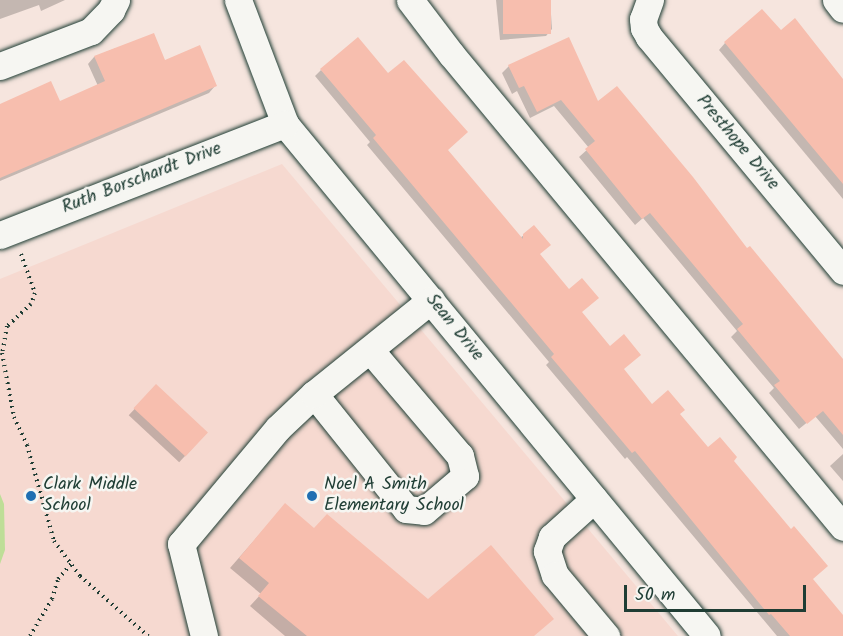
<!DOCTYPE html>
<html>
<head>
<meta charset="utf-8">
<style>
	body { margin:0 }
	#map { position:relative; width:843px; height:636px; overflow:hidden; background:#f6e5de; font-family:Kalam,sans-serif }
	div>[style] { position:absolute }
	.built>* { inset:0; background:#f6d9d0 }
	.green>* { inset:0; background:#bede97 }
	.shadow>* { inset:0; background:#0003; transform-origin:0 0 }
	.building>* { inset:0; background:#f7beae; transform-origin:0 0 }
	.path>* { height:4px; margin-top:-2px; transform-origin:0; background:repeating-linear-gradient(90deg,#1f3d34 0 1.5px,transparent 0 6px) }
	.roads { filter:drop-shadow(0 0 2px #1f3d34) drop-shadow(0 0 2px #1f3d34) }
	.minor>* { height:27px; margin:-13.5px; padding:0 13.5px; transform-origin:13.5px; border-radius:13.5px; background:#f6f6f2 }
	.dots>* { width:16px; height:16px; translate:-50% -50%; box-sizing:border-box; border:3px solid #f6f6f2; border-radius:50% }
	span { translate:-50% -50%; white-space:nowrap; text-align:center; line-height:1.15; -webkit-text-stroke:5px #f6f6f2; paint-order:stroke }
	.street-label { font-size:18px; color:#1f3d34 }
	.poi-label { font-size:18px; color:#1f3d34 }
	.left { translate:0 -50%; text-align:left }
	.scale { position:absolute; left:624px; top:585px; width:182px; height:27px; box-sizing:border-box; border:3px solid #1f3d34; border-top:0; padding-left:8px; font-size:18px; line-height:21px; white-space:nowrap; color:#1f3d34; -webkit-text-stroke:4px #f6f6f2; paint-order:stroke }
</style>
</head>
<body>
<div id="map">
	<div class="built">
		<i style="clip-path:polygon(282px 164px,678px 636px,0 636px,0 279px)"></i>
	</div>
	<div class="green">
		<i style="clip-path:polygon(0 494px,4px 504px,5px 550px,0 564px)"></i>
	</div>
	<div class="shadow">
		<i style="clip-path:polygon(0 0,65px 0,41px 11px,39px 5px,0 19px)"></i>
		<i style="clip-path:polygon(496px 0,550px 0,552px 29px,546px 36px,500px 40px)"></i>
		<i style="clip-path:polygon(781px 33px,843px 83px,843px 199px,719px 50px,725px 43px)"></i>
		<i style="clip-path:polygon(568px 39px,598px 103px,747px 250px,843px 362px,843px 449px,815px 416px,799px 429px,769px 393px,774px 388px,731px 337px,737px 331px,643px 218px,635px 225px,579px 157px,589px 148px,554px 106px,530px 118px,517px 91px,512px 94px,502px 73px,509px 66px)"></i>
		<i style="clip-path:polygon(116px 48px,164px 62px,215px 86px,209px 93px,0 181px,0 107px,59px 103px,98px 86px,88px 64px,94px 57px)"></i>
		<i style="clip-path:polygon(321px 70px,446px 150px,520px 238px,524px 235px,622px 370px,652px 406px,678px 414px,707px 449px,732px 461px,811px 579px,843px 617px,843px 636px,777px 636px,627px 457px,625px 459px,546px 365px,549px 362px,367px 145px,370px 142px,315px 76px)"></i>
		<i style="left:156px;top:386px;width:69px;height:40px;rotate:43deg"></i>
		<i style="clip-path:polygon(843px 454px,843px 481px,830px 466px)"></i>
		<i style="clip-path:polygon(285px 505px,314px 530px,428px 600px,534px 636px,285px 636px,250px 606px,261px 594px,230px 568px)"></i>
	</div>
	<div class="building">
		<i style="left:503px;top:0;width:48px;height:34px"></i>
		<i style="clip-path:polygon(762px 9px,781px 30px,795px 18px,843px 79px,843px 184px,724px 42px)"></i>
		<i style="clip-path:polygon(154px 33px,165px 60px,200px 45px,217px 86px,0 178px,0 104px,51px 81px,60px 101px,105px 81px,94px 56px)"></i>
		<i style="clip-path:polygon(358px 37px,388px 73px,404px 60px,468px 132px,448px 150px,523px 239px,523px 234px,534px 225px,551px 245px,540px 254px,569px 289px,582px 278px,599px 298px,582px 312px,610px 346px,624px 334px,641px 355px,624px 369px,652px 404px,668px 390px,685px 410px,680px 414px,708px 447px,720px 437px,737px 457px,734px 461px,791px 529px,794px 526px,828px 566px,813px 579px,843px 615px,843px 636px,790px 636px,771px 614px,769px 615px,635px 451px,632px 453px,551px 357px,554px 354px,373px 138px,376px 135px,320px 69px)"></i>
		<i style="clip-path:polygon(569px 37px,598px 101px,617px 86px,693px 177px,747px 248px,750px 246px,843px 359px,843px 435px,823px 411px,807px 424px,774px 385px,780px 381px,737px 329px,743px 324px,650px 213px,642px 219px,585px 149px,595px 141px,561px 100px,537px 112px,524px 86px,519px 88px,508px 65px)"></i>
		<i style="left:156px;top:384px;width:71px;height:33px;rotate:43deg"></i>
		<i style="clip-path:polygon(285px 503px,314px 528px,327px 514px,428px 599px,491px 545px,554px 619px,534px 636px,307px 636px,258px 596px,269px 583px,239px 558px)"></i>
	</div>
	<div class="path">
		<i style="left:21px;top:254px;width:41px;rotate:70.3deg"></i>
		<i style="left:35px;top:293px;width:12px;rotate:110deg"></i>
		<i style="left:31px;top:304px;width:33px;rotate:137deg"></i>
		<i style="left:7px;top:326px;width:27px;rotate:100deg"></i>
		<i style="left:2px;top:353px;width:65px;rotate:79.4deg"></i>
		<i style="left:14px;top:417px;width:31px;rotate:65deg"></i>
		<i style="left:27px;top:445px;width:100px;rotate:74.3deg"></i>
		<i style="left:54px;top:541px;width:44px;rotate:53.4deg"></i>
		<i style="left:80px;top:576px;width:91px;rotate:41.4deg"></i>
		<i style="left:30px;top:636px;width:43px;rotate:-59.3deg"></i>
		<i style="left:52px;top:599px;width:21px;rotate:-73deg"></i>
		<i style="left:58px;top:579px;width:20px;rotate:-49deg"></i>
	</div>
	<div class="roads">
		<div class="minor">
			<i style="left:238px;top:0;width:133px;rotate:69.2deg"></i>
			<i style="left:285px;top:124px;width:663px;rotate:50.5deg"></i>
			<i style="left:410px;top:0;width:68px;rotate:52.8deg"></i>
			<i style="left:451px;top:54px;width:614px;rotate:50.35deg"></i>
			<i style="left:650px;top:0;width:20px;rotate:110deg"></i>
			<i style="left:643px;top:19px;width:9px;rotate:84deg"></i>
			<i style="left:644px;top:28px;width:10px;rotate:61deg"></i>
			<i style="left:649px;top:37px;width:304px;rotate:50.3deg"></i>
			<i style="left:836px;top:0;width:11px;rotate:52deg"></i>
			<i style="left:0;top:66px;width:97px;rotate:-21deg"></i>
			<i style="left:91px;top:31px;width:29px;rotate:-46deg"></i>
			<i style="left:111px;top:10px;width:11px;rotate:-63deg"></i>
			<i style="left:0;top:235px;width:306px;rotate:-21.3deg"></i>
			<i style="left:314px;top:394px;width:147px;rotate:51.3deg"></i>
			<i style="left:406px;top:509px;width:18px;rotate:6deg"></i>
			<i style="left:424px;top:511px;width:54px;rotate:-40.5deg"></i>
			<i style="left:465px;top:476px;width:21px;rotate:-104deg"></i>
			<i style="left:460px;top:456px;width:139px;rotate:-130.3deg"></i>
			<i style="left:594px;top:499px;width:57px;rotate:137.9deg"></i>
			<i style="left:552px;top:537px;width:15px;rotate:110deg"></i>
			<i style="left:547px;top:551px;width:25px;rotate:72deg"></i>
			<i style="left:555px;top:575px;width:80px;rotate:50.1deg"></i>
			<i style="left:204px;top:636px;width:95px;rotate:-104deg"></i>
			<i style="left:181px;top:544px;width:151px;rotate:-50.1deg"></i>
			<i style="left:278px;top:428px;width:50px;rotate:-43.4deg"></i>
			<i style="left:314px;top:394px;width:150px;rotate:-38.8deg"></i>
		</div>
	</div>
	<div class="dots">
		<i style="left:31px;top:496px;background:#1f6fb2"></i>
		<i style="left:312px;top:496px;background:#1f6fb2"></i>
	</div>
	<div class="street-label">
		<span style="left:737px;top:143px;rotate:50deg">Presthope Drive</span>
		<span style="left:142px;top:179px;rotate:-21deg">Ruth Borschardt Drive</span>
		<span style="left:454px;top:328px;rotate:51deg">Sean Drive</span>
	</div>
	<div class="poi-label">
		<span class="left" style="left:43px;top:496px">Clark Middle<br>School</span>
		<span class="left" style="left:324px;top:496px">Noel A Smith<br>Elementary School</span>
	</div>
	<div class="scale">50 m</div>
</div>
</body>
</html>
